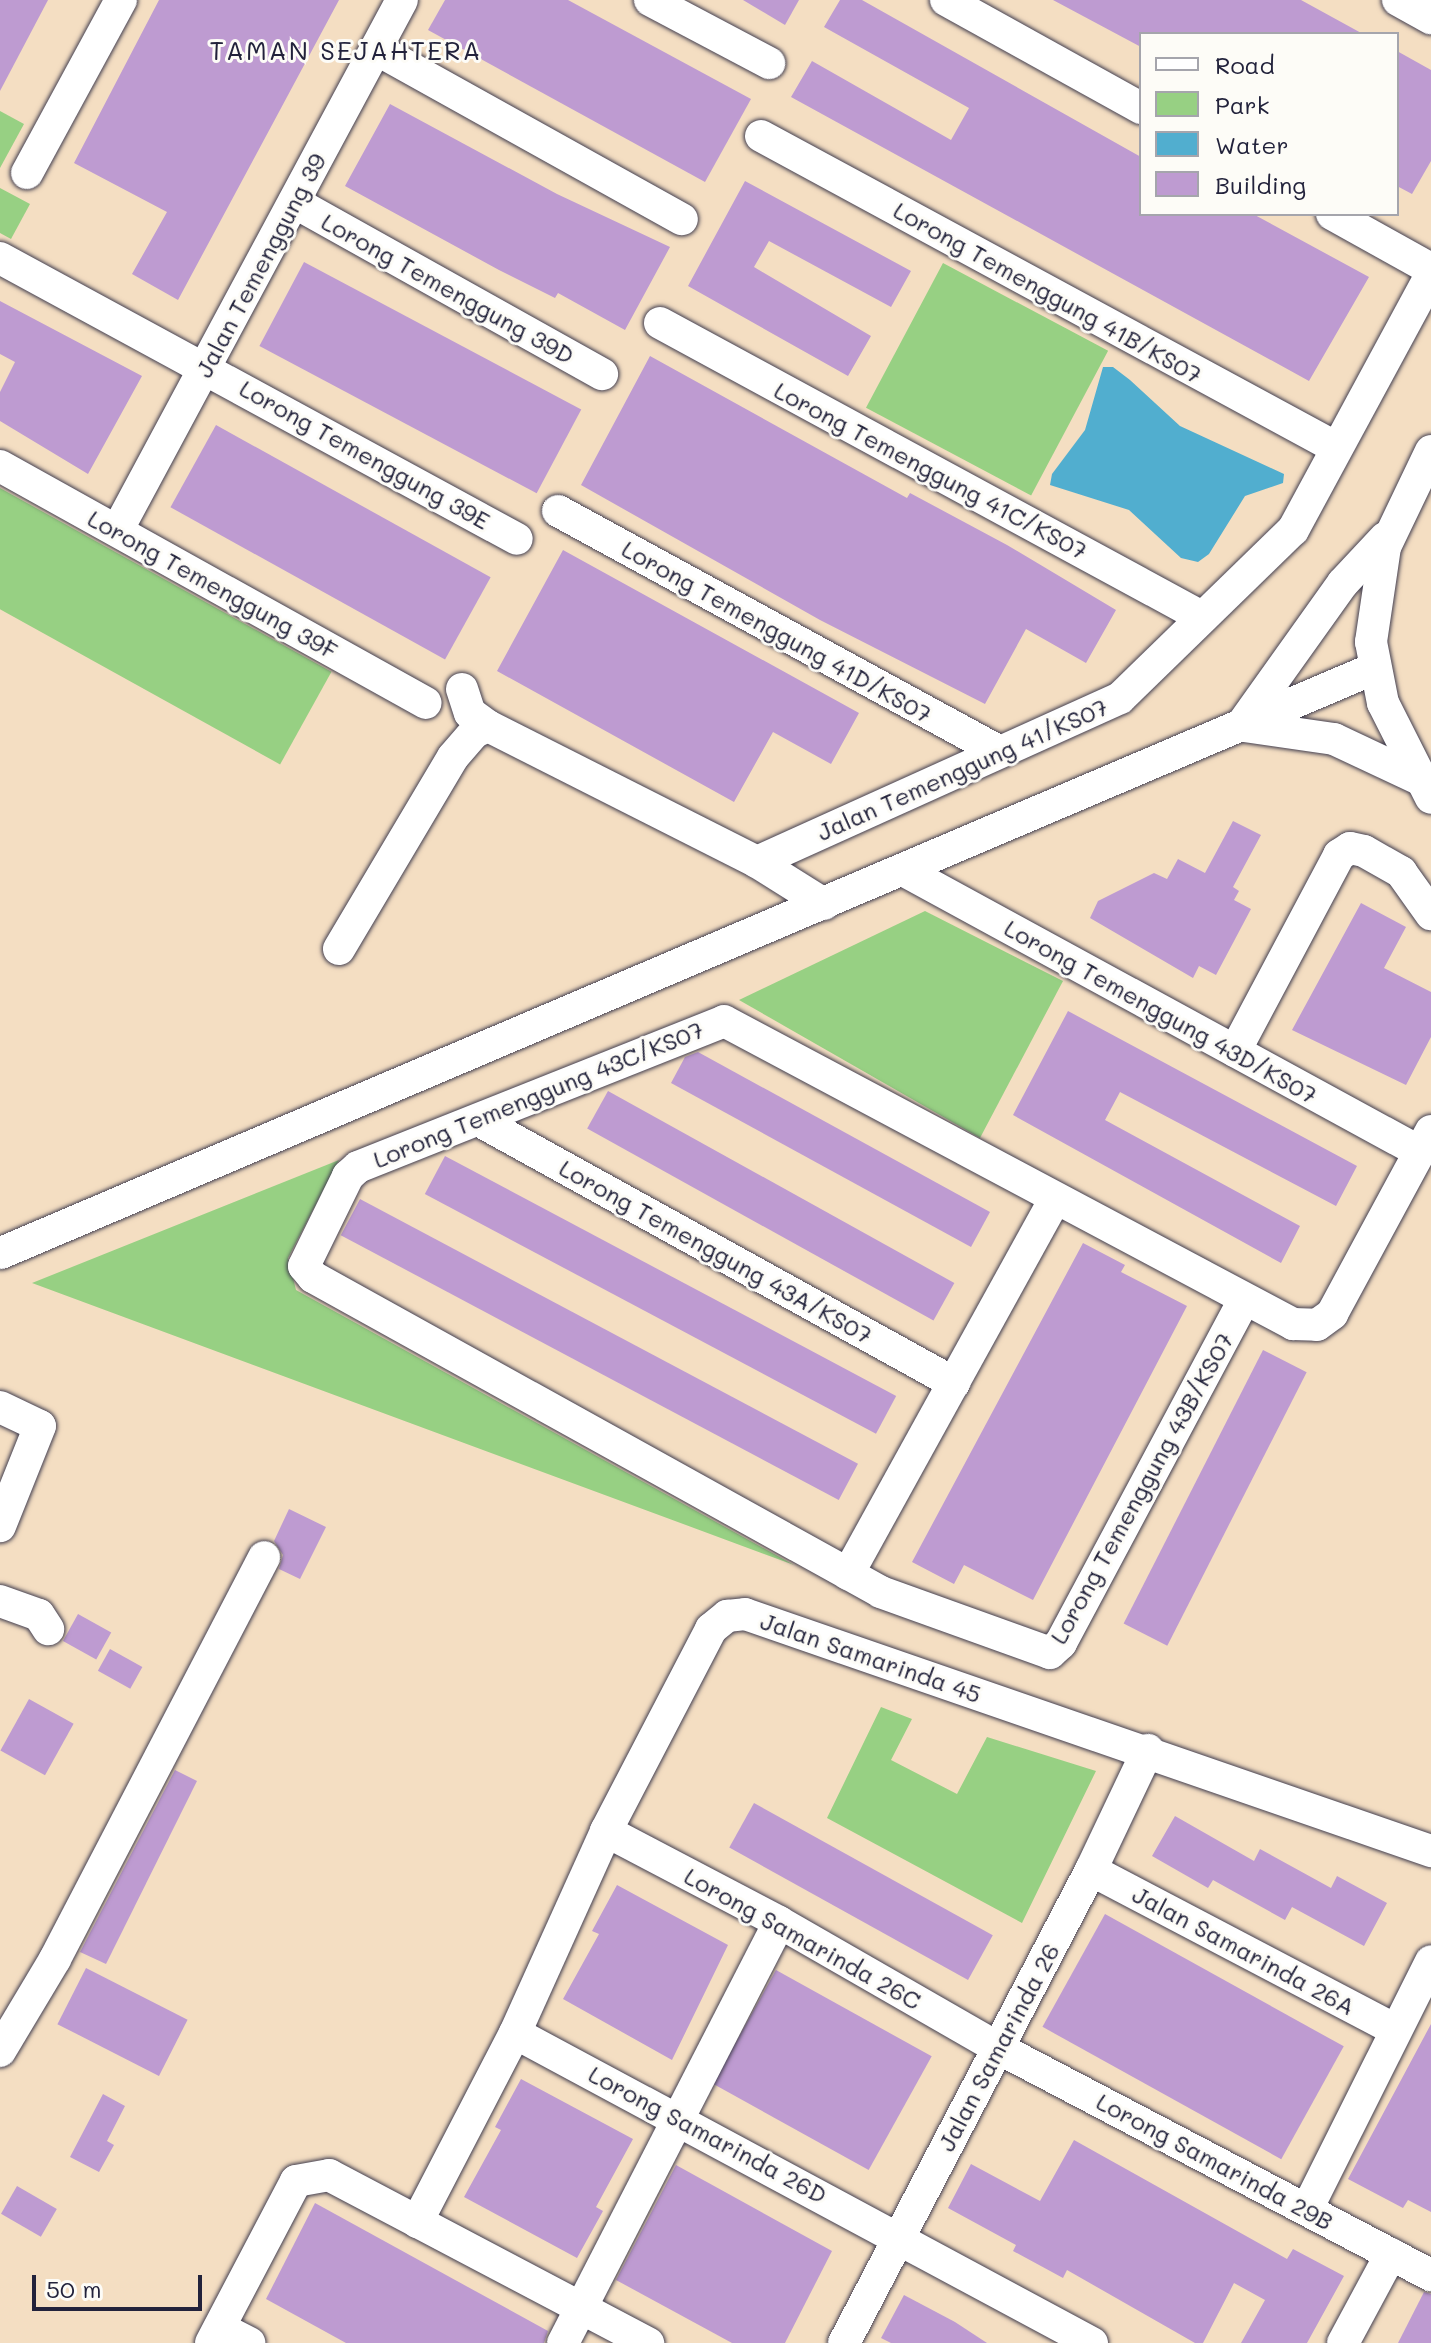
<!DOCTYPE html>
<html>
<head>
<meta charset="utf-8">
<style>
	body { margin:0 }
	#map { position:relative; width:1431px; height:2343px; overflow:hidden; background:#f4dec2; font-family:Mali,sans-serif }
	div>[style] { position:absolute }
	.green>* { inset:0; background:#97d083; transform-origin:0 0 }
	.water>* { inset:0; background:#51aecf }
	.building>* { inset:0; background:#be9bd1; transform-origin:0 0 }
	.roads { filter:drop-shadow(0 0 2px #423e4f) drop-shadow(0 0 2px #423e4f) }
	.minor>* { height:32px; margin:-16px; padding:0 16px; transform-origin:16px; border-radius:16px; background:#fff }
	span { translate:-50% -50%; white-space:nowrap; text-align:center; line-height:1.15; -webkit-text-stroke:6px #fdfcf7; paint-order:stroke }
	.street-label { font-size:24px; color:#22223b }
	.neighbourhood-label { font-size:26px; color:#22223b; letter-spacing:2px }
	.legend { position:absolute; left:1139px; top:32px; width:260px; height:184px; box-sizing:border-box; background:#fdfcf7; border:2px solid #a5a5ac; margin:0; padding:10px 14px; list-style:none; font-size:24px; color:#22223b }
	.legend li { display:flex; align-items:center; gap:16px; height:40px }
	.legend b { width:40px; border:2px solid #a5a5ac }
	.scale { position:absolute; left:32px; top:2275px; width:170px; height:36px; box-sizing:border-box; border:4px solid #22223b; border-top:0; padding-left:10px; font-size:24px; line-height:28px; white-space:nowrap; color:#22223b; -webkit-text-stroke:6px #fdfcf7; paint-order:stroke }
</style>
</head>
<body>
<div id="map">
	<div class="green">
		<i style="clip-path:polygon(0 111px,24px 124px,0 168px)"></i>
		<i style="clip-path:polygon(0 188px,30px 204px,11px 239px,0 233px)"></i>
		<i style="left:943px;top:263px;width:187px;height:164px;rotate:28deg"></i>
		<i style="left:0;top:488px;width:379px;height:106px;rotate:29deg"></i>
		<i style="clip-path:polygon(925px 911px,1063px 981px,980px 1138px,739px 1000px)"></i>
		<i style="clip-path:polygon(339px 1160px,288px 1258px,296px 1290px,794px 1565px,32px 1283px)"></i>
		<i style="clip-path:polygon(881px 1707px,912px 1719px,891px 1760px,957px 1794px,987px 1737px,1096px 1771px,1022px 1923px,827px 1818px)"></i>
	</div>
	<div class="water">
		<i style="clip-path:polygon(1103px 367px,1113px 367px,1130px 380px,1180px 426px,1284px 474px,1283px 483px,1245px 496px,1209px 554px,1198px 562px,1181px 558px,1129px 510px,1050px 485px,1052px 474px,1085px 430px)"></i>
	</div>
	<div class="building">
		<i style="clip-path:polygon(0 0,48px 0,0 91px)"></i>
		<i style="clip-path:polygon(159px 0,339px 0,178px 300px,132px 274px,167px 212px,74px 163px)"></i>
		<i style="clip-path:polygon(445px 0,568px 0,751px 99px,705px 182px,428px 30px)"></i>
		<i style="clip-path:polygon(743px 0,799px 0,785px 25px)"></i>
		<i style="clip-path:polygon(840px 0,862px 0,1141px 157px,1141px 214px,1253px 214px,1369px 277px,1309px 381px,791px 97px,812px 61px,951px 140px,969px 108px,824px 27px)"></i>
		<i style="clip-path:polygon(1053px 0,1301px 0,1363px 34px,1141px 34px,1141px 47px)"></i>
		<i style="clip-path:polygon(1397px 51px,1431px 70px,1431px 161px,1412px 194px,1397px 186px)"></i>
		<i style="clip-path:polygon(390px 104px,557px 194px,670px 247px,625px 330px,558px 293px,555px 298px,499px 270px,345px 186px)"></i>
		<i style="clip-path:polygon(745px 181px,911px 271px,891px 307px,769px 241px,754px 267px,871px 336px,848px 376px,688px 286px)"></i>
		<i style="left:304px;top:262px;width:314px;height:95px;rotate:28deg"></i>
		<i style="clip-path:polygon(0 301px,142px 376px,88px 474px,0 421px,0 392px,15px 362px,0 354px)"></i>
		<i style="clip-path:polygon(650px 356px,907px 498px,910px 493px,1007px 545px,1116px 610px,1086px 663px,1026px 629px,985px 704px,820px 620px,581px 485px)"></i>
		<i style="left:216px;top:425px;width:314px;height:94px;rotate:29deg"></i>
		<i style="clip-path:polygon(563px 550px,859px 713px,831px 764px,773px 732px,734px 802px,497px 671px)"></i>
		<i style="clip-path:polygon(1233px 821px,1261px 835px,1233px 887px,1239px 891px,1234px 900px,1251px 909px,1216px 975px,1199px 966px,1193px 978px,1090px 918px,1098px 901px,1154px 873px,1167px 879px,1178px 859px,1205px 873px)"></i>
		<i style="clip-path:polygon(1361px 903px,1406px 927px,1384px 968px,1431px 992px,1431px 1037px,1406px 1085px,1292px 1030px)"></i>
		<i style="clip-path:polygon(1068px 1011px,1357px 1166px,1336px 1206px,1120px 1092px,1105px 1120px,1300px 1226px,1281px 1263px,1013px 1115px)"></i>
		<i style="clip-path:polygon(698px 1052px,990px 1212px,971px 1247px,671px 1083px,685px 1057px)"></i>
		<i style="left:608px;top:1091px;width:396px;height:43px;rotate:29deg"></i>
		<i style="left:445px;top:1156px;width:511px;height:43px;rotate:28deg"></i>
		<i style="left:360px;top:1199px;width:564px;height:41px;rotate:28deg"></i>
		<i style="clip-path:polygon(1083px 1243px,1125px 1265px,1121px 1272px,1187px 1306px,1033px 1600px,964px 1565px,954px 1584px,912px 1562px)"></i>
		<i style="left:1263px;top:1350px;width:49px;height:307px;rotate:27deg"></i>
		<i style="clip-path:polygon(289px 1509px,326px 1527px,300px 1579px,279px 1569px,283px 1555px,274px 1541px)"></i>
		<i style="left:78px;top:1614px;width:38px;height:31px;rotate:29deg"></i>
		<i style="left:110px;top:1649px;width:37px;height:25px;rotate:29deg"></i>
		<i style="left:29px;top:1699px;width:51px;height:59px;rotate:29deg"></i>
		<i style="clip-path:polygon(175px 1770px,197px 1781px,106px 1964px,80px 1952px)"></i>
		<i style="left:754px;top:1803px;width:273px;height:51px;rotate:29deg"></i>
		<i style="clip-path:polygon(1175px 1816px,1254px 1861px,1260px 1849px,1331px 1888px,1337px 1876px,1387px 1903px,1364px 1946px,1292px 1907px,1285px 1920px,1213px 1880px,1208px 1888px,1152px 1856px)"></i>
		<i style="clip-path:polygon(617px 1885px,728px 1945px,672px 2060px,563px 1999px,599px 1934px,592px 1931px)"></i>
		<i style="left:1105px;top:1914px;width:273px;height:129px;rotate:29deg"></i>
		<i style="left:86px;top:1968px;width:114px;height:63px;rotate:27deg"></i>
		<i style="left:776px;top:1970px;width:178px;height:130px;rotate:29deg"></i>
		<i style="clip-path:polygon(1431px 2024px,1431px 2212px,1408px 2200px,1403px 2208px,1348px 2179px)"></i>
		<i style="clip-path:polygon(521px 2079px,633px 2139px,596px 2207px,603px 2211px,577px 2258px,464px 2197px,501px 2130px,495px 2127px)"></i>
		<i style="clip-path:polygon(103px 2094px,125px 2106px,107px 2141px,114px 2145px,99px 2172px,70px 2157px)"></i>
		<i style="clip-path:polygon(1074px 2140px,1287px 2259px,1293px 2249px,1344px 2276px,1307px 2343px,1241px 2343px,1265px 2300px,1234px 2283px,1203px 2343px,1195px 2343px,1067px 2270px,1063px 2278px,1013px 2251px,1016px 2245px,948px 2208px,971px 2164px,1040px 2201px)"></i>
		<i style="clip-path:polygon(676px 2165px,832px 2251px,785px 2343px,732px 2343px,616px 2280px)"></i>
		<i style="left:17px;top:2186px;width:46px;height:32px;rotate:30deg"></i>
		<i style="clip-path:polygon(315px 2203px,548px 2331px,544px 2343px,346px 2343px,266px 2299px)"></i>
		<i style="clip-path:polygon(1424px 2292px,1431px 2294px,1431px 2343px,1398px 2343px)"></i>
		<i style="clip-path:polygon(904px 2295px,955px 2322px,987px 2343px,891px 2343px,881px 2338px)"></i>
	</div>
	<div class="roads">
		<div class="minor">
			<i style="left:650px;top:0;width:135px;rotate:27.9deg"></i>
			<i style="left:946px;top:0;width:223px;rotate:29deg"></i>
			<i style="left:1398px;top:0;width:38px;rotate:29deg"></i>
			<i style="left:376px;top:49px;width:350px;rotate:29.1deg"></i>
			<i style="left:761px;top:136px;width:653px;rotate:28.45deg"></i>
			<i style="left:27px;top:173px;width:197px;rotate:-61.5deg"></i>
			<i style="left:294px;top:202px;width:353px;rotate:29.2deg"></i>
			<i style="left:1332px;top:214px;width:113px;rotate:29.1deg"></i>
			<i style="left:0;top:258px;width:588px;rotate:28.52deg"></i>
			<i style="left:660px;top:323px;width:617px;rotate:28.48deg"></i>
			<i style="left:1431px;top:451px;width:106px;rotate:115.6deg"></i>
			<i style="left:1385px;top:547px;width:96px;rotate:98.4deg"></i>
			<i style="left:1371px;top:642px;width:62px;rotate:78.9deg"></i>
			<i style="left:1383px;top:703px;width:106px;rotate:63.2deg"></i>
			<i style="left:0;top:466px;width:487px;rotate:29.1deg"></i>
			<i style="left:558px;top:511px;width:499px;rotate:28.6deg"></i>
			<i style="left:118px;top:529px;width:600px;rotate:-61.77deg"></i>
			<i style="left:462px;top:689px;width:25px;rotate:72deg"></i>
			<i style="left:470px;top:713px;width:22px;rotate:36deg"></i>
			<i style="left:1243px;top:723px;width:172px;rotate:-54.5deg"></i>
			<i style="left:1343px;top:583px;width:62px;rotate:-47deg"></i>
			<i style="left:1244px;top:726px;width:91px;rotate:8.2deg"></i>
			<i style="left:1334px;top:739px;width:96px;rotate:25.2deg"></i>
			<i style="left:757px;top:862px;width:398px;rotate:-24.3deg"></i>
			<i style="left:1120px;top:698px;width:241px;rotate:-44.2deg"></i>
			<i style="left:1293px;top:530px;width:290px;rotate:-61.6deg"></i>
			<i style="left:903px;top:870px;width:589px;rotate:28.61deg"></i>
			<i style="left:339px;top:949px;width:223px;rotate:-59.3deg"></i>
			<i style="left:453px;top:757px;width:33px;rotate:-49deg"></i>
			<i style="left:475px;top:732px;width:14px;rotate:-25deg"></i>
			<i style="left:488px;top:726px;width:301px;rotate:26.8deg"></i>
			<i style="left:757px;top:862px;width:79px;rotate:32.1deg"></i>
			<i style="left:1235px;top:1051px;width:222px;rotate:-62deg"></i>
			<i style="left:1339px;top:855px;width:13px;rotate:-32deg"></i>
			<i style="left:1350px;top:848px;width:14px;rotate:12deg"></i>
			<i style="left:1364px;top:851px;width:43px;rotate:29.6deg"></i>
			<i style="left:1401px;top:872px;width:52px;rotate:54.5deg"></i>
			<i style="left:478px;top:1120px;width:544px;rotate:28.92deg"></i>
			<i style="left:1px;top:1253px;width:1493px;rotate:-23.06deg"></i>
			<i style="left:1244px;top:1300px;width:389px;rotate:118.1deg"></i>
			<i style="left:1061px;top:1643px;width:15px;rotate:138deg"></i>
			<i style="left:1050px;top:1653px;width:180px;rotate:-160.2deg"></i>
			<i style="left:881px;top:1592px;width:649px;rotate:-150.99deg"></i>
			<i style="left:313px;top:1277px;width:14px;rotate:-129deg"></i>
			<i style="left:304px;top:1266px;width:100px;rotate:-63.9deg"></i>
			<i style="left:348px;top:1176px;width:13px;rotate:-42deg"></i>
			<i style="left:358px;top:1167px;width:394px;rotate:-21.7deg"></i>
			<i style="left:724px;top:1021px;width:645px;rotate:28.04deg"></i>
			<i style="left:1293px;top:1324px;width:24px;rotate:2deg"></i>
			<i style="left:1317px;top:1325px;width:19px;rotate:-36deg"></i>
			<i style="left:1332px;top:1314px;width:208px;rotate:-61.6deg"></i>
			<i style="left:0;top:1407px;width:44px;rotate:25.4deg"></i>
			<i style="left:40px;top:1426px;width:108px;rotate:111.8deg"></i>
			<i style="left:848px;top:1574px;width:428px;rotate:-61.1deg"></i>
			<i style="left:0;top:1601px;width:41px;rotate:19.7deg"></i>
			<i style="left:39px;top:1615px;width:17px;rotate:57deg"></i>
			<i style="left:606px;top:1831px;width:195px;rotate:27.7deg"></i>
			<i style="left:779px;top:1922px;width:253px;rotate:29.9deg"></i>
			<i style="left:998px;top:2048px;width:489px;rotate:27.7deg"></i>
			<i style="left:1091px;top:1870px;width:344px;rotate:27.7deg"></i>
			<i style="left:515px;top:2033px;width:655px;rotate:28.25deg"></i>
			<i style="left:0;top:2051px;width:107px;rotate:-59.1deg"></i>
			<i style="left:55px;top:1959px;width:453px;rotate:-62.5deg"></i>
			<i style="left:1307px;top:2209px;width:277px;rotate:-63.4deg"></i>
			<i style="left:417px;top:2222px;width:213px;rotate:-62.6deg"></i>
			<i style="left:515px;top:2033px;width:222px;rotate:-65.7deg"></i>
			<i style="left:606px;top:1831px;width:228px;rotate:-62.5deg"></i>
			<i style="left:711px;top:1629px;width:21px;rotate:-39deg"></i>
			<i style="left:727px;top:1616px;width:18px;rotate:-6deg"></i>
			<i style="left:745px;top:1614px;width:726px;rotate:19.06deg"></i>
			<i style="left:220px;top:2328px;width:33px;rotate:27deg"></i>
			<i style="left:211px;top:2343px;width:183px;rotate:-62.3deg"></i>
			<i style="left:296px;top:2181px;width:34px;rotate:-10deg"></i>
			<i style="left:329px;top:2175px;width:361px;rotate:27.8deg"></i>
			<i style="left:563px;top:2343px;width:473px;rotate:-62.8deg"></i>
			<i style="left:844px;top:2343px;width:534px;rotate:-62.43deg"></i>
			<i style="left:1091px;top:1870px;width:133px;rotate:-64.6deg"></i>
			<i style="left:1343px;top:2343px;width:101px;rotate:-61.7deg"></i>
		</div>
	</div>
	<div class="street-label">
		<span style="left:260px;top:265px;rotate:-62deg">Jalan Temenggung 39</span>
		<span style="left:448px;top:288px;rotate:29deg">Lorong Temenggung 39D</span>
		<span style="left:1048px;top:292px;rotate:29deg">Lorong Temenggung 41B/KS07</span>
		<span style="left:365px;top:454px;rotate:29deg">Lorong Temenggung 39E</span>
		<span style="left:931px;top:470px;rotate:28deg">Lorong Temenggung 41C/KS07</span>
		<span style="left:213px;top:584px;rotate:29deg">Lorong Temenggung 39F</span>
		<span style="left:777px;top:631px;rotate:29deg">Lorong Temenggung 41D/KS07</span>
		<span style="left:962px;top:769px;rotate:-24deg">Jalan Temenggung 41/KS07</span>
		<span style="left:1161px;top:1011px;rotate:29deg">Lorong Temenggung 43D/KS07</span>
		<span style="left:538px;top:1094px;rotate:-22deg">Lorong Temenggung 43C/KS07</span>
		<span style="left:716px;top:1251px;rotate:29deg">Lorong Temenggung 43A/KS07</span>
		<span style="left:1141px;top:1488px;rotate:-61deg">Lorong Temenggung 43B/KS07</span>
		<span style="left:871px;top:1657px;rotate:19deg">Jalan Samarinda 45</span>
		<span style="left:803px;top:1938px;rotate:29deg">Lorong Samarinda 26C</span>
		<span style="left:1244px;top:1950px;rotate:28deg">Jalan Samarinda 26A</span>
		<span style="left:998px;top:2047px;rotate:-62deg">Jalan Samarinda 26</span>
		<span style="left:708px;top:2134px;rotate:28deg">Lorong Samarinda 26D</span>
		<span style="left:1215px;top:2161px;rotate:28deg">Lorong Samarinda 29B</span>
	</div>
	<div class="neighbourhood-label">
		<span style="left:346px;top:51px">TAMAN SEJAHTERA</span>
	</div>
	<ul class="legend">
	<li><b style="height:10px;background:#fff"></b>Road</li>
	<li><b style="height:22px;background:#97d083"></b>Park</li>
	<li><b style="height:22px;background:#51aecf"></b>Water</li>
	<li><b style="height:22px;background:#be9bd1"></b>Building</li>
	</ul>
	<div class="scale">50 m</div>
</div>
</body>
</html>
